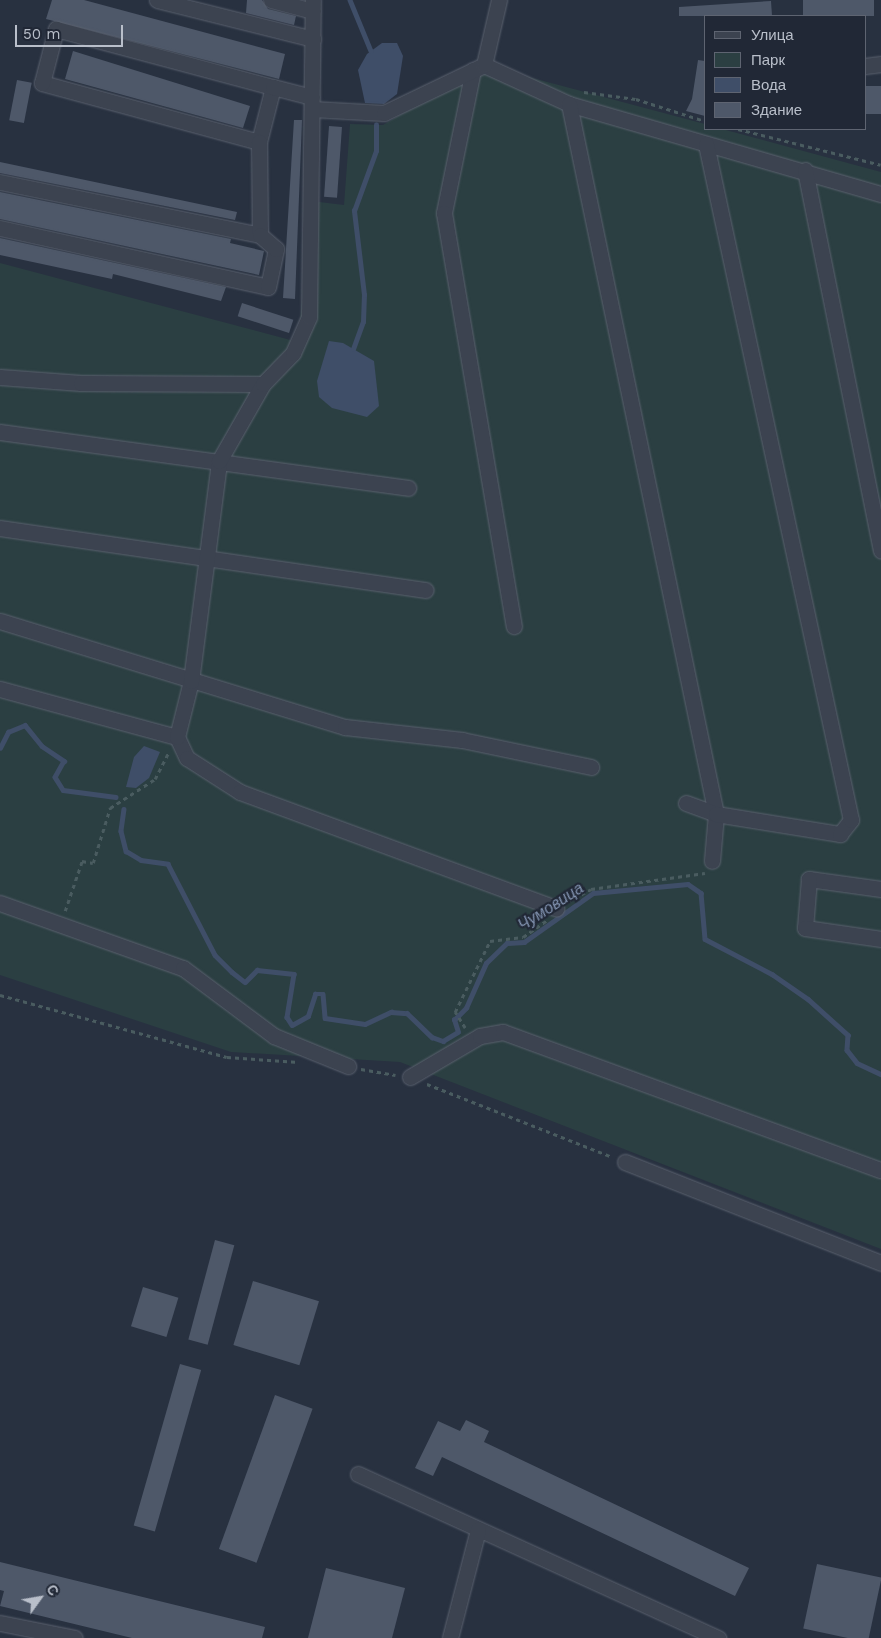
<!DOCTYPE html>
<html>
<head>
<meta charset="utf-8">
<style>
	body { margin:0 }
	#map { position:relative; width:881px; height:1638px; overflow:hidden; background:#283140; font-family:"Work Sans",sans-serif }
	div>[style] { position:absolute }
	.green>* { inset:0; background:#2b3f42 }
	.water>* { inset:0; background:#3f4e68 }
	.stream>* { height:4.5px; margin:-2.25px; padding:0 2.25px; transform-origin:2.25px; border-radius:2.25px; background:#3f4e68 }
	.building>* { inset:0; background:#4e5869; transform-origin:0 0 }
	.path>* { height:2.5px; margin-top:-1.25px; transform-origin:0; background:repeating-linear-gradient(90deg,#4a5c60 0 4px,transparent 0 8px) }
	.roads { filter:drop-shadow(0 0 1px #5a616e) drop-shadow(0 0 1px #5a616e) }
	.minor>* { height:15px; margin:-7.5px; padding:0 7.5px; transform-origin:7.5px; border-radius:7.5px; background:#3c4350 }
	span { translate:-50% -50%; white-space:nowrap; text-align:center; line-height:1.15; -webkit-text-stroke:4.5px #212836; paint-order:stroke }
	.water-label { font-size:16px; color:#8293b0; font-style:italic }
	.legend { position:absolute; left:704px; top:15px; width:162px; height:115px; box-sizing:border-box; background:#212836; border:1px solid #5e6471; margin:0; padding:6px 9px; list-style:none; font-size:15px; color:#b9bfca }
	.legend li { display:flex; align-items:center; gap:10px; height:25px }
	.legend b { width:25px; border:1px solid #5e6471 }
	.north { position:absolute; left:15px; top:1573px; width:50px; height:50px; -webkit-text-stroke:4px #212836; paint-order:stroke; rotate:58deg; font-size:14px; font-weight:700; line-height:20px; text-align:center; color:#b9bfca }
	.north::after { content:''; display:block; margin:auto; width:18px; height:22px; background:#b9bfca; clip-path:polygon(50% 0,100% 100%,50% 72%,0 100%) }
	.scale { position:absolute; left:15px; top:25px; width:108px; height:22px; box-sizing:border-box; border:2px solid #b9bfca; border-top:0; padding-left:6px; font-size:15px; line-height:18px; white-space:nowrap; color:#b9bfca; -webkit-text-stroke:4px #212836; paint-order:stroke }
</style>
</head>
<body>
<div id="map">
	<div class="green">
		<i style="clip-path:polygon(484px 65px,705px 124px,705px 129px,722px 129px,881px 172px,881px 1249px,400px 1062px,231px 1052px,0 975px,0 263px,298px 342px,311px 201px,344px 205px,350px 124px,383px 125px)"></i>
	</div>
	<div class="water">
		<i style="clip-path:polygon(382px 43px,397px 43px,403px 56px,397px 94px,384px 104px,365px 103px,358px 70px,367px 54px)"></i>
		<i style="clip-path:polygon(329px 341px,343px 343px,374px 361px,379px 406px,367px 417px,332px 408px,319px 397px,317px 381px)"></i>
		<i style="clip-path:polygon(144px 746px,160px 752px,149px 778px,136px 788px,126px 787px,134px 757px)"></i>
	</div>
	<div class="stream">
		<i style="left:350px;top:0;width:55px;rotate:67.6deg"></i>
		<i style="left:353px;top:349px;width:29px;rotate:-70deg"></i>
		<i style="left:363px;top:322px;width:27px;rotate:-88deg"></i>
		<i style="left:364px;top:295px;width:85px;rotate:-96.8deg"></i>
		<i style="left:354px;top:211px;width:64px;rotate:-69.9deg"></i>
		<i style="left:376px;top:151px;width:26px;rotate:-90deg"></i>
		<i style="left:0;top:748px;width:18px;rotate:-63deg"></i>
		<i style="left:8px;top:732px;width:18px;rotate:-22deg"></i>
		<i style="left:25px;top:725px;width:27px;rotate:51deg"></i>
		<i style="left:42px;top:746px;width:27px;rotate:34deg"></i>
		<i style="left:64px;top:761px;width:18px;rotate:119deg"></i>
		<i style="left:55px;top:777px;width:15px;rotate:58deg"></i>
		<i style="left:63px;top:790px;width:53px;rotate:7.5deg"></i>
		<i style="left:124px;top:809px;width:22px;rotate:98deg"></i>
		<i style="left:121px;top:831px;width:21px;rotate:76deg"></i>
		<i style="left:126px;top:851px;width:17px;rotate:31deg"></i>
		<i style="left:141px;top:860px;width:27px;rotate:8deg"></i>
		<i style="left:168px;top:864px;width:102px;rotate:62.7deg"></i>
		<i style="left:215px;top:955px;width:24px;rotate:45deg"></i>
		<i style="left:232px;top:972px;width:16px;rotate:38deg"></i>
		<i style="left:245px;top:982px;width:17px;rotate:-45deg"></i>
		<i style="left:257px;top:970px;width:37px;rotate:6deg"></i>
		<i style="left:294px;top:974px;width:44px;rotate:99.2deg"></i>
		<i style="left:287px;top:1017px;width:9px;rotate:58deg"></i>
		<i style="left:292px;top:1025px;width:18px;rotate:-29deg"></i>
		<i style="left:308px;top:1016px;width:23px;rotate:-72deg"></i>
		<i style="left:315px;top:994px;width:8px"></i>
		<i style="left:323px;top:994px;width:24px;rotate:85deg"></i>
		<i style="left:325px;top:1018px;width:40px;rotate:8.5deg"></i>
		<i style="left:365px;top:1024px;width:29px;rotate:-25deg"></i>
		<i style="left:391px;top:1012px;width:16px;rotate:4deg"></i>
		<i style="left:407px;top:1013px;width:35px;rotate:44deg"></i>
		<i style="left:432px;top:1037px;width:12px;rotate:20deg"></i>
		<i style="left:443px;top:1041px;width:17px;rotate:-31deg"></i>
		<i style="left:458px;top:1032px;width:13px;rotate:-108deg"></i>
		<i style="left:454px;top:1020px;width:17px;rotate:-45deg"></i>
		<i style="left:466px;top:1008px;width:49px;rotate:-66deg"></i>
		<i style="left:486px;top:963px;width:29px;rotate:-44deg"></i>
		<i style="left:507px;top:943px;width:17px;rotate:-3deg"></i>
		<i style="left:524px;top:942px;width:85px;rotate:-35.4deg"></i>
		<i style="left:593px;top:893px;width:95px;rotate:-5.4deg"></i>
		<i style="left:688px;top:884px;width:16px;rotate:35deg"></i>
		<i style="left:701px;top:893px;width:46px;rotate:85deg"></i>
		<i style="left:705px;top:939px;width:76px;rotate:27.6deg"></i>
		<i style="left:772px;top:974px;width:44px;rotate:34.8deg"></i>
		<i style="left:808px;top:999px;width:54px;rotate:42deg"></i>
		<i style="left:848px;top:1035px;width:15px;rotate:94deg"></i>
		<i style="left:847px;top:1050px;width:16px;rotate:52deg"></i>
		<i style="left:857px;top:1063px;width:26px;rotate:25deg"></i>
	</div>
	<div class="building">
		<i style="clip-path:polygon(52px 0,84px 0,285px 54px,279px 79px,46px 19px)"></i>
		<i style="clip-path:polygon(247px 0,262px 0,268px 9px,296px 16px,294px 25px,246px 13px)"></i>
		<i style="left:803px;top:0;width:71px;height:16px"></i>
		<i style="clip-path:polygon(771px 1px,772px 16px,679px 16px,679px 7px)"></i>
		<i style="clip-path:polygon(73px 51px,250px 106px,243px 128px,65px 79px)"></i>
		<i style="clip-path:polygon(698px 60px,705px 61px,705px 116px,686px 111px,692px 99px)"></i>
		<i style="left:17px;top:80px;width:15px;height:41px;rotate:11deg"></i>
		<i style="left:881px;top:86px;width:28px;height:16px;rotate:90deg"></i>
		<i style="clip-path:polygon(294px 120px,302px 120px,295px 299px,283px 298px)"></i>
		<i style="left:329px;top:126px;width:13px;height:71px;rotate:4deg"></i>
		<i style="clip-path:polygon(0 162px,237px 212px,235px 220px,0 173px)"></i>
		<i style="clip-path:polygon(0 192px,231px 239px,230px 243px,264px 251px,259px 275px,0 219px)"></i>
		<i style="clip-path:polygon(0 238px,226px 287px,221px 301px,113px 274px,112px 279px,0 255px)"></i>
		<i style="left:242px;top:303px;width:54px;height:14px;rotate:18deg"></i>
		<i style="left:215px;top:1240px;width:20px;height:103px;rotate:15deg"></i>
		<i style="left:253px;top:1281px;width:69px;height:67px;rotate:17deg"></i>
		<i style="left:143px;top:1287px;width:37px;height:41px;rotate:17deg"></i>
		<i style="left:180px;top:1364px;width:22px;height:168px;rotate:16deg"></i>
		<i style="left:275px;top:1395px;width:40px;height:164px;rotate:20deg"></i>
		<i style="clip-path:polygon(466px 1420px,489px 1431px,484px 1442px,749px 1568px,735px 1596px,442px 1457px,433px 1476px,415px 1468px,438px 1421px,460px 1431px)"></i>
		<i style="clip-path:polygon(0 1562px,265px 1627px,262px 1638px,132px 1638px,0 1606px,4px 1591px,0 1590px)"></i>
		<i style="left:817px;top:1564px;width:66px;height:66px;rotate:12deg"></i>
		<i style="clip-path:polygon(326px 1568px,405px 1588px,392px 1638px,308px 1638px)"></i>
	</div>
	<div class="path">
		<i style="left:584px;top:92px;width:52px;rotate:7.7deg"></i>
		<i style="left:636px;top:99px;width:72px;rotate:17.7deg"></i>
		<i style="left:738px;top:129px;width:147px;rotate:14.1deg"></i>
		<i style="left:567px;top:902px;width:27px;rotate:-28deg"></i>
		<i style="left:591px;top:889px;width:115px;rotate:-8deg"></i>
		<i style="left:65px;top:911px;width:53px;rotate:-71.2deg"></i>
		<i style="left:82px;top:861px;width:11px;rotate:10deg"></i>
		<i style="left:93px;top:863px;width:58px;rotate:-72.8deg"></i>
		<i style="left:110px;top:808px;width:54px;rotate:-32.8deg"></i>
		<i style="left:155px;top:779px;width:29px;rotate:-63deg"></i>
		<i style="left:0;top:995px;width:235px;rotate:15.3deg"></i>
		<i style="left:227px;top:1057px;width:72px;rotate:4deg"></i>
		<i style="left:465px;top:1028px;width:19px;rotate:-122deg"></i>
		<i style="left:455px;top:1012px;width:79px;rotate:-63.8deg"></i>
		<i style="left:490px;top:941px;width:33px;rotate:-7deg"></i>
		<i style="left:523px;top:937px;width:29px;rotate:-35deg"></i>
		<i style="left:361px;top:1069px;width:35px;rotate:10deg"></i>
		<i style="left:427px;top:1084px;width:199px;rotate:21.5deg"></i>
	</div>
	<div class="roads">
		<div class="minor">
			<i style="left:157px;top:0;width:161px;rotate:14deg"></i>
			<i style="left:271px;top:0;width:43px;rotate:14.7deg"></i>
			<i style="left:484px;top:65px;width:94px;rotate:24.6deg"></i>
			<i style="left:569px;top:104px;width:325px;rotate:16.1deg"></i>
			<i style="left:865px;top:66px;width:16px;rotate:-7deg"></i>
			<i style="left:473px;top:70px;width:146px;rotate:101.5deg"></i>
			<i style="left:444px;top:213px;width:419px;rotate:80.4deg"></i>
			<i style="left:273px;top:87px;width:57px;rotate:104.3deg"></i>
			<i style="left:259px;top:142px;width:225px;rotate:-164.8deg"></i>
			<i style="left:42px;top:83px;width:56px;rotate:-75.5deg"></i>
			<i style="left:56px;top:29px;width:225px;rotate:15deg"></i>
			<i style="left:273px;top:87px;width:40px;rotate:14.4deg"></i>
			<i style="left:569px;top:104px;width:725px;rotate:78.3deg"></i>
			<i style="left:716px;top:814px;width:47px;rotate:94.9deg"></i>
			<i style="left:312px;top:109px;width:72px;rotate:3.2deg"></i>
			<i style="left:384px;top:113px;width:111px;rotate:-25.6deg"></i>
			<i style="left:484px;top:65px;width:67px;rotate:-77deg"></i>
			<i style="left:805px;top:170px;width:388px;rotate:78.7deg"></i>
			<i style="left:0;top:182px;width:265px;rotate:11.5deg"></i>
			<i style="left:260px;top:235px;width:93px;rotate:-90.6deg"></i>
			<i style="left:0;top:228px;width:274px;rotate:12.4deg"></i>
			<i style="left:268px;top:287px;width:39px;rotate:-78deg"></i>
			<i style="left:276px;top:249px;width:21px;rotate:-139deg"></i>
			<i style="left:0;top:377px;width:81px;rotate:4.2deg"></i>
			<i style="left:81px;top:383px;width:182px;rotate:0.3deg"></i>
			<i style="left:0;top:432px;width:412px;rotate:7.8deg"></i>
			<i style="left:0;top:528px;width:430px;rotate:8.3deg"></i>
			<i style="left:0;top:621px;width:361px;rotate:17.1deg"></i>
			<i style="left:345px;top:727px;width:118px;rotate:6.3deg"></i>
			<i style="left:462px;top:740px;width:132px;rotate:11.8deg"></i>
			<i style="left:0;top:689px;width:183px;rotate:15.2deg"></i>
			<i style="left:177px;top:737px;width:23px;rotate:65deg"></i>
			<i style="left:187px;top:758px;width:63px;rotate:32.7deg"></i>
			<i style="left:240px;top:792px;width:337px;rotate:20.2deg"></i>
			<i style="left:177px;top:737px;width:58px;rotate:-76deg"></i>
			<i style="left:191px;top:681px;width:222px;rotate:-82.7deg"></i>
			<i style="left:219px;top:461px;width:89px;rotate:-60.3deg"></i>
			<i style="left:263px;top:384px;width:43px;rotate:-45.9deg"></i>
			<i style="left:293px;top:353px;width:39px;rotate:-66deg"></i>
			<i style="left:309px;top:317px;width:317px;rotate:-89.3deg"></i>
			<i style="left:686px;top:803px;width:32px;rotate:20deg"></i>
			<i style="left:716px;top:814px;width:126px;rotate:9.2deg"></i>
			<i style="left:840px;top:834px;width:18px;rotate:-52deg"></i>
			<i style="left:851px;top:820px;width:691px;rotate:-102.11deg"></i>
			<i style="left:881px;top:889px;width:73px;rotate:-172.1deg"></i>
			<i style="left:809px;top:879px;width:49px;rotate:94.7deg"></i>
			<i style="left:805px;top:928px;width:77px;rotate:8.2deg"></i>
			<i style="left:0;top:903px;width:194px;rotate:19.6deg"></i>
			<i style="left:183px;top:968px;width:114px;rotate:36.8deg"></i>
			<i style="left:274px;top:1036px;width:80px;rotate:22.1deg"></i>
			<i style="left:410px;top:1077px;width:81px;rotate:-30.4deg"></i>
			<i style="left:480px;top:1036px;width:23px;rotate:-10deg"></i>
			<i style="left:503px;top:1032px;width:402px;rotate:20.1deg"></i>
			<i style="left:625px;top:1162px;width:275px;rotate:21.5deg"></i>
			<i style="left:358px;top:1474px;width:396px;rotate:24.5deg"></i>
			<i style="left:0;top:1623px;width:76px;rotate:11.3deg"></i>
			<i style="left:450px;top:1638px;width:112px;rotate:-75.5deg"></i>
		</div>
	</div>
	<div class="water-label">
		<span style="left:551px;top:907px;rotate:-33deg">Чумовица</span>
	</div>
	<ul class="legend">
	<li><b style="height:6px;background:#3c4350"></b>Улица</li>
	<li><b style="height:14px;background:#2b3f42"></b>Парк</li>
	<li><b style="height:14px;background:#3f4e68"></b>Вода</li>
	<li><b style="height:14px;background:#4e5869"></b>Здание</li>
	</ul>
	<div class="north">С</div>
	<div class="scale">50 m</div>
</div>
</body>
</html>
